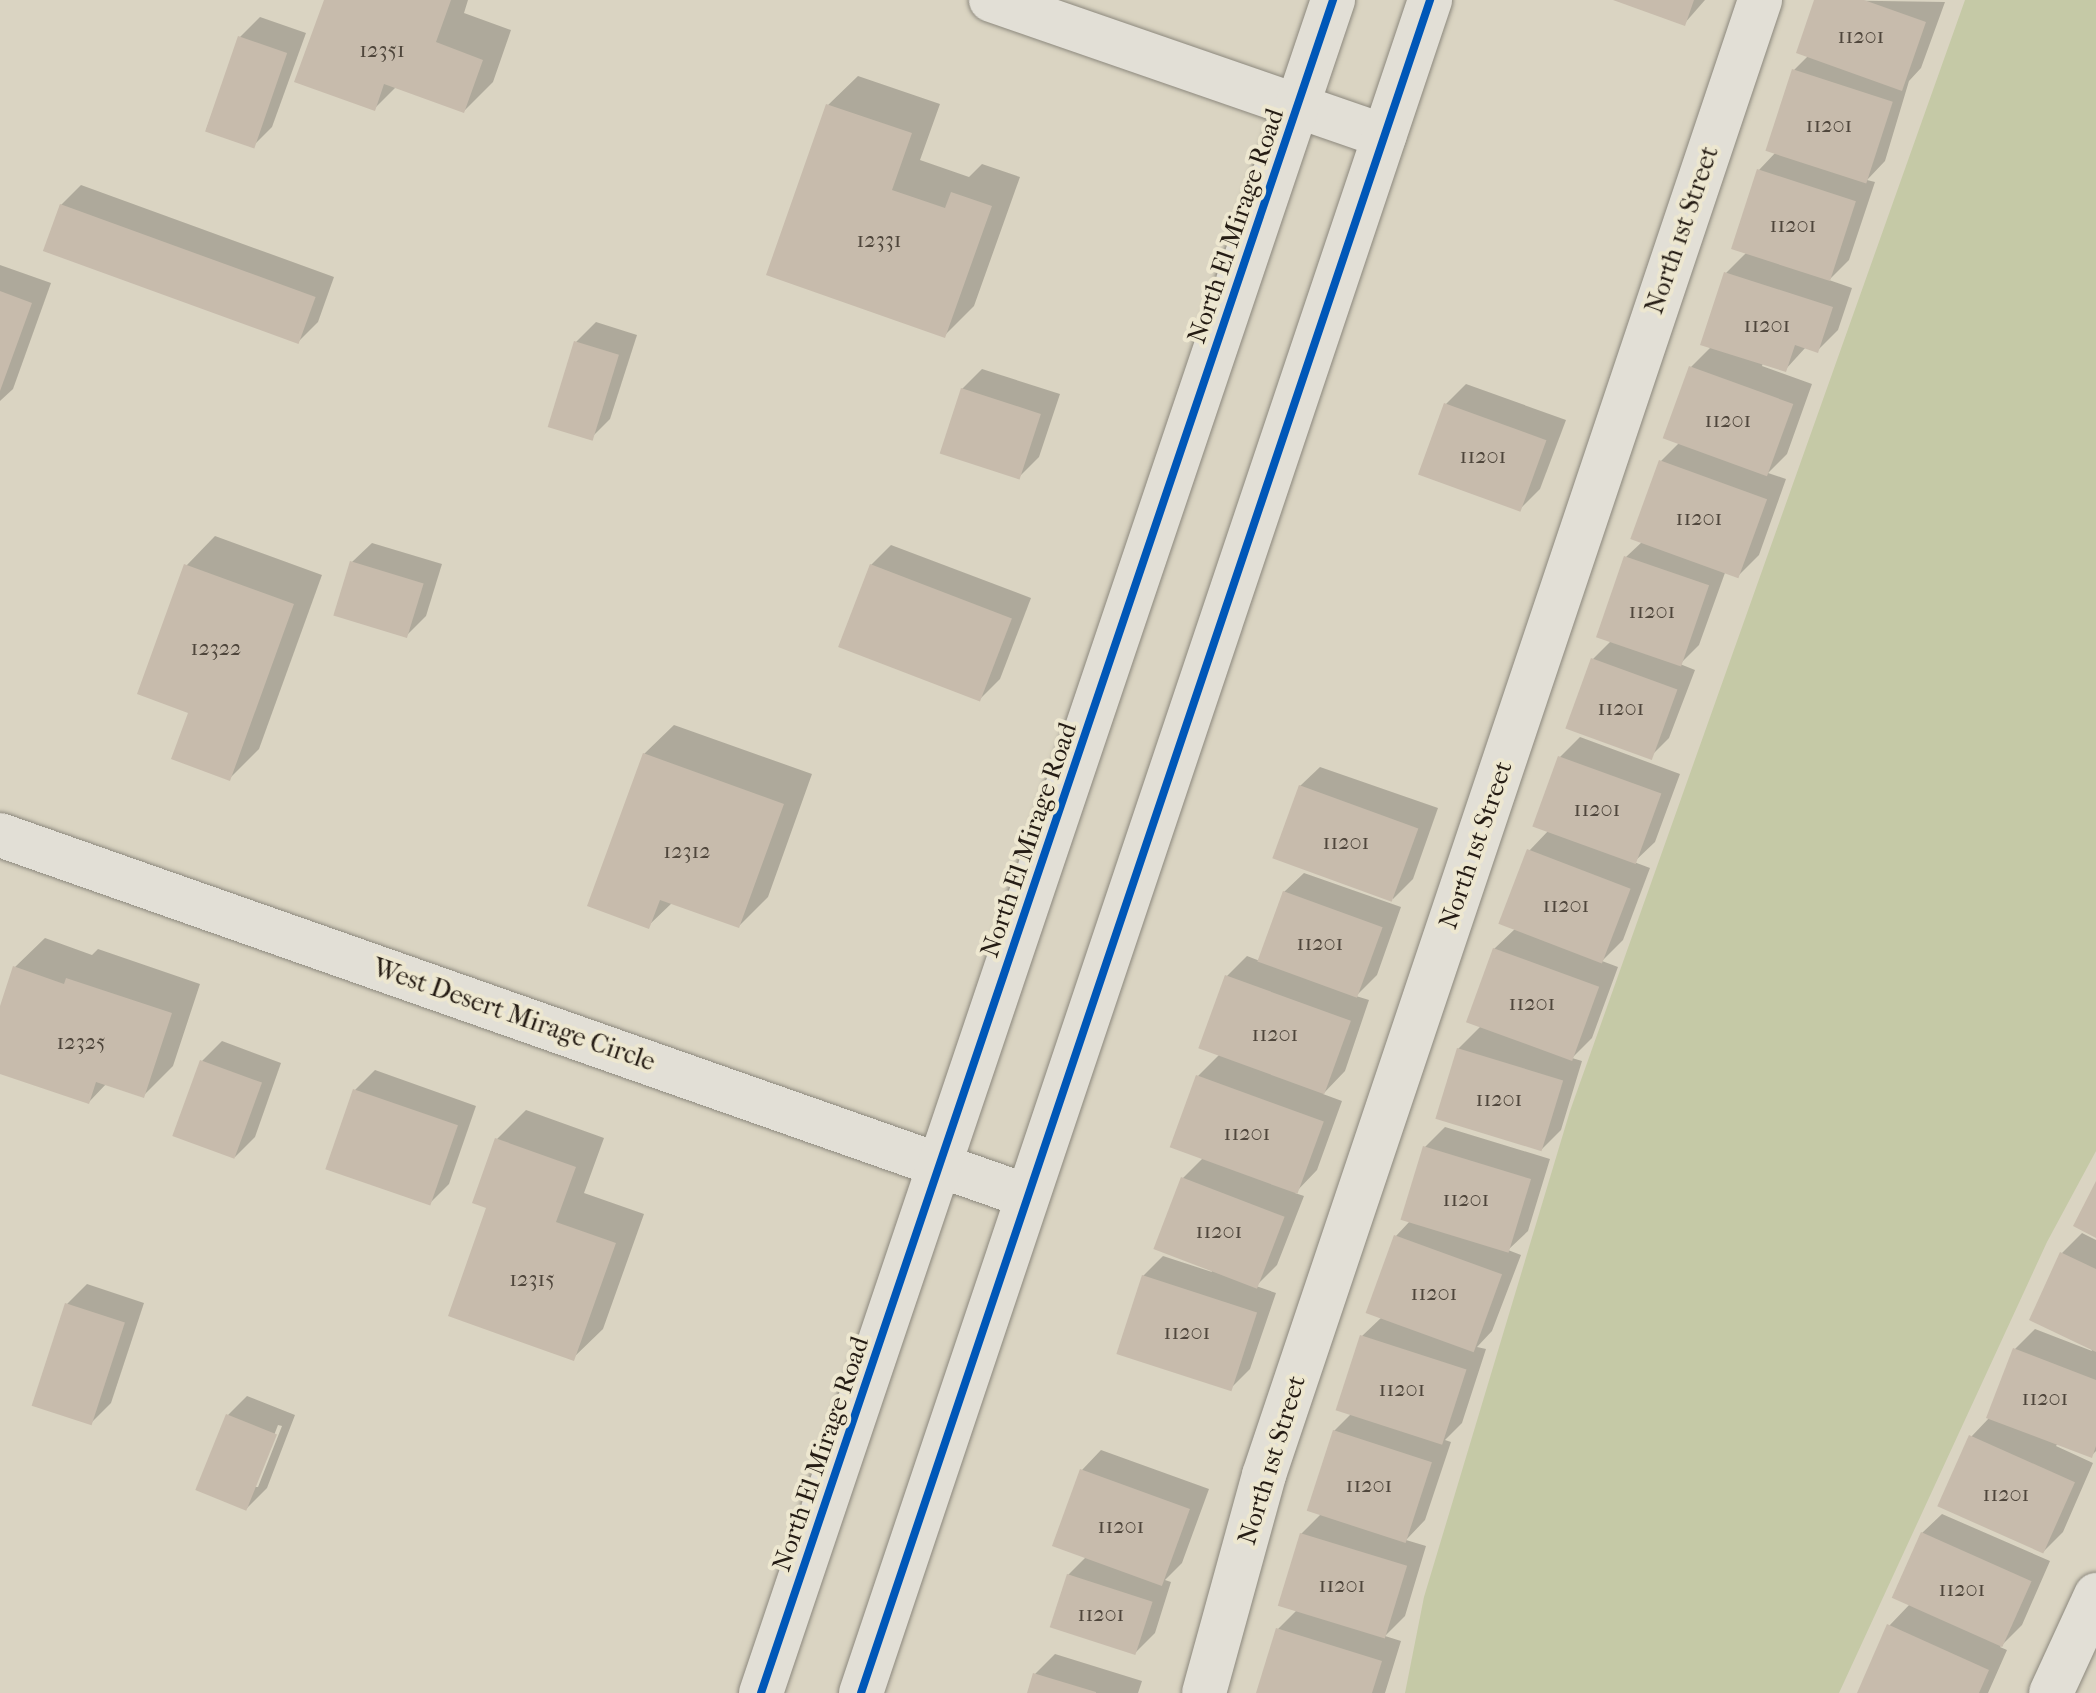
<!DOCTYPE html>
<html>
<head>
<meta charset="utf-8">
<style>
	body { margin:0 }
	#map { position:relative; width:2096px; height:1693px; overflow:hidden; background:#dad4c2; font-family:"IM FELL French Canon",serif }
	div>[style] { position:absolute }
	.green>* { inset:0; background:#c5c9a6 }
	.shadow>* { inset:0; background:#0003 }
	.building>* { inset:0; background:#c7bbac; transform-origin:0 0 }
	.roads { filter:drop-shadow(0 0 2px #8c887d) drop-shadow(0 0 2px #8c887d) }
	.street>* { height:44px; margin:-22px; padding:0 22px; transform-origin:22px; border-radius:22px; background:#e2dfd6 }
	.secondary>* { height:44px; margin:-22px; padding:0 22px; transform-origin:22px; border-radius:22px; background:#e2dfd6 }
	.cycleway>* { height:8px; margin:-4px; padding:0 4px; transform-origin:4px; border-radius:4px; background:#0057b8 }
	span { translate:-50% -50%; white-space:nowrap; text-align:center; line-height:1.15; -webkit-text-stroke:8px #ede7d0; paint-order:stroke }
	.number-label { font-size:22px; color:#4f463c }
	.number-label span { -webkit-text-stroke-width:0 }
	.street-label { font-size:26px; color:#251c14 }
</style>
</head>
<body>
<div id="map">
	<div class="green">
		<i style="clip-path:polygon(1965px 0,2096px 0,2096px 1151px,2047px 1242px,1839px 1693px,1405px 1693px,1424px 1597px,1570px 1111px)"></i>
	</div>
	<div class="shadow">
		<i style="clip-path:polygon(326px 0,468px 0,464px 13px,511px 30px,493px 82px,464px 111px,397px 86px,374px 109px)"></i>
		<i style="clip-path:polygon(1618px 0,1705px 0,1684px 24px)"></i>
		<i style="clip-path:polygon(1816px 0,1945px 2px,1921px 68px,1909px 81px,1885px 161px,1867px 180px,1875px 182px,1849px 260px,1829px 280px,1852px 288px,1838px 330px,1818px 350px,1806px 347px,1785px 370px,1763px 363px,1762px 366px,1812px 384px,1787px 454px,1768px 473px,1786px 479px,1759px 555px,1739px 575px,1726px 570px,1699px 645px,1680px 664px,1695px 670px,1669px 738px,1649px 758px,1593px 659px,1611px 641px,1626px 557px,1643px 541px,1661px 461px,1680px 442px,1691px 367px,1712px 346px,1726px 273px,1746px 253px,1759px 170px,1776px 152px,1794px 70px,1809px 55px)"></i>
		<i style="clip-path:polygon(260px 17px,306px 33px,272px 127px,252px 147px,206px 130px,240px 37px)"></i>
		<i style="clip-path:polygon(858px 76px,940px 104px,920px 160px,969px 177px,982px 164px,1020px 177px,974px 306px,944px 336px,828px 105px)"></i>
		<i style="clip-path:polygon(81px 185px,334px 277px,318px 322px,298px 342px,61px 205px)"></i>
		<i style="clip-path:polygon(0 265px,51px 283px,13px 389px,0 401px)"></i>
		<i style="clip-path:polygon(596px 322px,637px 335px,610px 419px,590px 439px,576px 342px)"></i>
		<i style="clip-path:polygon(982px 369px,1060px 394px,1039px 457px,1019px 477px,962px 389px)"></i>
		<i style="clip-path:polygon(1466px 384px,1566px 420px,1540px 489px,1520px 509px,1421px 473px,1446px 404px)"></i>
		<i style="clip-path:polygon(215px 536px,322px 575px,259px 749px,230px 778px,191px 712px,186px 566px)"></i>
		<i style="clip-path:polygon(372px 543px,442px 564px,426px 616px,406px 636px,352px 562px)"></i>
		<i style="clip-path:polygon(891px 545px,1031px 598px,1000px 679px,980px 699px,871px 565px)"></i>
		<i style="clip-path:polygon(674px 725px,812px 774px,768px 897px,739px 926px,673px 902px,648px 926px,644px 754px)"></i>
		<i style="clip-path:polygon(1580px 737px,1680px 774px,1655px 842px,1634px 862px,1650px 868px,1623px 940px,1602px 961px,1618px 967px,1592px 1038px,1572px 1058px,1582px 1061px,1561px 1130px,1541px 1150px,1458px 1049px,1481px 1026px,1494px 949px,1516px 928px,1529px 851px,1549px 830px,1560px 757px)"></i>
		<i style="clip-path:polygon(1320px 767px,1438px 808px,1413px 879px,1393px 899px,1300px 786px)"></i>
		<i style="clip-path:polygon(1304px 873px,1401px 907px,1377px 975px,1356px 996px,1369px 1000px,1345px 1071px,1323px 1094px,1342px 1101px,1317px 1170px,1295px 1193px,1304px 1196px,1277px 1265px,1256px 1286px,1276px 1293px,1250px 1369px,1230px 1389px,1143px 1276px,1163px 1256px,1212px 1272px,1183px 1178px,1204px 1157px,1198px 1076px,1220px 1054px,1227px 976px,1247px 956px,1260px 961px,1284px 892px)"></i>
		<i style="clip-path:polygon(45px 938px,92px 955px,98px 949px,200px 984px,173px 1066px,143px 1096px,107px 1083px,89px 1102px,0 1072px,0 1013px,15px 967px)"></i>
		<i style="clip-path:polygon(222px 1041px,281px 1063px,255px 1137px,235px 1157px,202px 1061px)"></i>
		<i style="clip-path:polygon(375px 1070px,476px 1106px,449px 1184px,429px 1204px,355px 1090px)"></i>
		<i style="clip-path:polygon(526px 1110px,604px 1138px,584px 1193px,644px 1214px,603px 1329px,573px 1358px,488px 1207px,497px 1139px)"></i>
		<i style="clip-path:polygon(1445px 1127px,1550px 1159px,1528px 1231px,1508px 1250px,1521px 1255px,1492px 1331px,1477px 1347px,1486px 1349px,1462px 1423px,1445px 1440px,1451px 1442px,1425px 1520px,1406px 1540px,1426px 1546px,1405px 1616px,1385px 1636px,1401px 1641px,1385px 1693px,1259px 1693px,1278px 1629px,1297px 1610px,1301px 1534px,1321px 1514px,1334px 1431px,1351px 1414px,1362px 1336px,1382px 1317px,1396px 1236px,1410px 1221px,1425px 1147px)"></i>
		<i style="clip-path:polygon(2082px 1233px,2096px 1240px,2096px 1451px,2091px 1456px,2058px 1443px,2056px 1446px,2093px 1463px,2063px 1532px,2043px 1552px,1971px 1437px,1990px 1417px,2015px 1349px,2035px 1329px,2092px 1351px,2062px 1253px)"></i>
		<i style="clip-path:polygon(87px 1284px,144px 1303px,111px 1403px,91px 1423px,67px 1304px)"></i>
		<i style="clip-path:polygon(evenodd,247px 1396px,295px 1415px,267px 1488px,247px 1508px,228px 1415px,247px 1396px,278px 1425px,282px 1426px,258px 1487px,254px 1487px,278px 1425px)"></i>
		<i style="clip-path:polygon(1101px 1450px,1209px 1489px,1182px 1563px,1165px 1580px,1171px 1582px,1155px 1633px,1135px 1653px,1068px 1575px,1087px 1556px,1082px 1470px)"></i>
		<i style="clip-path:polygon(1942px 1514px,2050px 1561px,2022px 1625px,2000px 1647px,2007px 1650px,1988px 1693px,1860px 1693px,1889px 1626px,1910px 1604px,1922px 1533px)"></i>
		<i style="clip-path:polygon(1055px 1654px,1142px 1681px,1138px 1693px,1029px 1693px,1035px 1674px)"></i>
	</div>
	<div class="building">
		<i style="clip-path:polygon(324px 0,451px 0,436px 42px,483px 60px,464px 113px,384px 84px,375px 111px,294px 82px)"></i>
		<i style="clip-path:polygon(1613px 0,1694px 0,1685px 26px)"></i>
		<i style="clip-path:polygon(1814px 0,1864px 0,1926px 22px,1902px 91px,1796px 53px)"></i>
		<i style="left:238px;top:36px;width:52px;height:101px;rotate:19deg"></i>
		<i style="left:1792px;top:69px;width:106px;height:86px;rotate:18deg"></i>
		<i style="clip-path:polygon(826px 104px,912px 133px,892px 190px,945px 208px,951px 192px,992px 206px,945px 338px,766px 275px)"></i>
		<i style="left:1757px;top:169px;width:104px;height:84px;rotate:18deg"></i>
		<i style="left:60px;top:204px;width:272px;height:50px;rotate:20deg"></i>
		<i style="clip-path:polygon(1724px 272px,1833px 307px,1818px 353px,1795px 345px,1786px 372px,1700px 345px)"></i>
		<i style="clip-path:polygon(0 291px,32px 303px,0 391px)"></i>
		<i style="left:574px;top:341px;width:47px;height:90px;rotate:17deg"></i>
		<i style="left:1689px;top:366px;width:111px;height:77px;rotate:20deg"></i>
		<i style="left:961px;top:388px;width:84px;height:69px;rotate:18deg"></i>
		<i style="left:1444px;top:403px;width:109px;height:76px;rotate:20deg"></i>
		<i style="left:1659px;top:460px;width:115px;height:84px;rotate:20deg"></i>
		<i style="left:1624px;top:556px;width:90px;height:86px;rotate:19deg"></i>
		<i style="left:350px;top:561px;width:77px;height:57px;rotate:17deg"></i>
		<i style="clip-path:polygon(184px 564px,294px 604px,230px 781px,171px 759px,188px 713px,137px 694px)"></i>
		<i style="left:870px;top:564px;width:152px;height:89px;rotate:21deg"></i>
		<i style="left:1591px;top:658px;width:92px;height:75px;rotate:20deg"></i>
		<i style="clip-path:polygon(643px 753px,784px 804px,739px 928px,660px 900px,649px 929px,587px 906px)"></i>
		<i style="left:1558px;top:756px;width:110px;height:75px;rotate:20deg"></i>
		<i style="left:1299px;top:785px;width:127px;height:78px;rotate:20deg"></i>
		<i style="left:1527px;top:849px;width:111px;height:80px;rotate:21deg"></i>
		<i style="left:1283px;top:891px;width:106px;height:75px;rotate:20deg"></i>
		<i style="left:1493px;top:948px;width:113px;height:79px;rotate:20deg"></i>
		<i style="clip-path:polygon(13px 966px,64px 984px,66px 978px,172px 1013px,144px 1098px,96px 1082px,89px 1104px,0 1074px,0 1006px)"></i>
		<i style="left:1225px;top:975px;width:134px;height:78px;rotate:20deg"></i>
		<i style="left:1457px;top:1048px;width:111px;height:74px;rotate:17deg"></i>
		<i style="left:200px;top:1060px;width:66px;height:81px;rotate:20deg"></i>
		<i style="left:1196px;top:1075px;width:136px;height:77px;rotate:20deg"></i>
		<i style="left:353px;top:1089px;width:111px;height:85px;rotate:19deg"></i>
		<i style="clip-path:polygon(495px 1138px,576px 1167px,556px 1222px,616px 1243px,574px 1361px,448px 1316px,486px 1208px,472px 1203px)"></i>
		<i style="left:1423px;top:1146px;width:113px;height:77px;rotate:17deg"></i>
		<i style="left:1181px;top:1177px;width:111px;height:77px;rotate:21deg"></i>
		<i style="clip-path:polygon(2096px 1181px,2096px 1238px,2073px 1226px)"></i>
		<i style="left:1394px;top:1235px;width:115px;height:83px;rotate:20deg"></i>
		<i style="clip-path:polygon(2060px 1252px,2096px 1269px,2096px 1352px,2029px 1320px)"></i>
		<i style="left:1142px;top:1275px;width:121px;height:83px;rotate:18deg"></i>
		<i style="left:65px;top:1303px;width:63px;height:108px;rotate:18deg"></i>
		<i style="left:1360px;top:1335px;width:112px;height:79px;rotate:18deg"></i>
		<i style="clip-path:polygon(2013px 1348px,2096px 1380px,2096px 1446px,2092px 1458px,1986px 1418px)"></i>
		<i style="left:226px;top:1414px;width:55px;height:82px;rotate:22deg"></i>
		<i style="left:1333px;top:1430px;width:104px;height:85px;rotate:18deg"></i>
		<i style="left:1969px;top:1435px;width:116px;height:78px;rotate:24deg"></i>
		<i style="left:1080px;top:1469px;width:117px;height:82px;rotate:20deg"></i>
		<i style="left:1921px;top:1532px;width:121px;height:72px;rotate:24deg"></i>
		<i style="left:1300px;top:1533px;width:112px;height:76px;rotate:17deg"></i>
		<i style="left:1067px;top:1574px;width:90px;height:56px;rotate:18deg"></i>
		<i style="clip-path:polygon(1887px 1624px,1989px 1670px,1979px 1693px,1857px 1693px)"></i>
		<i style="clip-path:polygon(1276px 1628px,1382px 1661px,1372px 1693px,1256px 1693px)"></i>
		<i style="clip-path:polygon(1033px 1673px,1096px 1692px,1096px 1693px,1027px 1693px)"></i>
	</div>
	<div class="roads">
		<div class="street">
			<i style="left:991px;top:0;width:416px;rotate:19.1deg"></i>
			<i style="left:0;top:835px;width:1089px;rotate:19.37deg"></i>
			<i style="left:1204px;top:1693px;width:226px;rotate:-74.6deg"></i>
			<i style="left:1264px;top:1475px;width:1556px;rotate:-71.41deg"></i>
			<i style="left:2051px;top:1693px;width:108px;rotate:-65.3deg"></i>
		</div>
		<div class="secondary">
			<i style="left:761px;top:1693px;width:1787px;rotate:-71.33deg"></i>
			<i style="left:861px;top:1693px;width:1786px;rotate:-71.42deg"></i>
		</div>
	</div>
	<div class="cycleway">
		<i style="left:761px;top:1693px;width:1787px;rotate:-71.33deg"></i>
		<i style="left:861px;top:1693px;width:1786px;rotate:-71.42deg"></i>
	</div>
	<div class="number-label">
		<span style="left:1861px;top:37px">11201</span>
		<span style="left:382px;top:51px">12351</span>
		<span style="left:1829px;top:126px">11201</span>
		<span style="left:1793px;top:226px">11201</span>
		<span style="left:879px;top:241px">12331</span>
		<span style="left:1767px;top:326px">11201</span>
		<span style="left:1728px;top:421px">11201</span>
		<span style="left:1483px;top:457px">11201</span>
		<span style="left:1699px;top:519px">11201</span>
		<span style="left:1652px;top:612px">11201</span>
		<span style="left:216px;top:649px">12322</span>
		<span style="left:1621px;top:709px">11201</span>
		<span style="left:1597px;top:810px">11201</span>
		<span style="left:1346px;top:843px">11201</span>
		<span style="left:687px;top:852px">12312</span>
		<span style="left:1566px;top:906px">11201</span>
		<span style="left:1320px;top:944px">11201</span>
		<span style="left:1532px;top:1004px">11201</span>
		<span style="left:1275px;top:1035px">11201</span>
		<span style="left:81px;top:1043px">12325</span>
		<span style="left:1499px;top:1100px">11201</span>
		<span style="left:1247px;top:1134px">11201</span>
		<span style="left:1466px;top:1200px">11201</span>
		<span style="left:1219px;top:1232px">11201</span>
		<span style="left:532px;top:1280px">12315</span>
		<span style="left:1434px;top:1294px">11201</span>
		<span style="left:1187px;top:1333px">11201</span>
		<span style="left:1402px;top:1390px">11201</span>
		<span style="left:2045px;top:1399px">11201</span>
		<span style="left:1369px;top:1486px">11201</span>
		<span style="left:2006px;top:1495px">11201</span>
		<span style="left:1121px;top:1527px">11201</span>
		<span style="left:1342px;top:1586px">11201</span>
		<span style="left:1962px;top:1590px">11201</span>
		<span style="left:1101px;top:1615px">11201</span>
	</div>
	<div class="street-label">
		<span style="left:1236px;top:226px;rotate:-71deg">North El Mirage Road</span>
		<span style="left:1682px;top:230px;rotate:-71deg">North 1st Street</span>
		<span style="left:1029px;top:840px;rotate:-71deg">North El Mirage Road</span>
		<span style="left:1476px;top:845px;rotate:-71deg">North 1st Street</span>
		<span style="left:514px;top:1015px;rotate:19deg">West Desert Mirage Circle</span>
		<span style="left:821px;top:1454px;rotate:-71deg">North El Mirage Road</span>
		<span style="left:1272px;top:1460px;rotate:-73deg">North 1st Street</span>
	</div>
</div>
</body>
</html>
